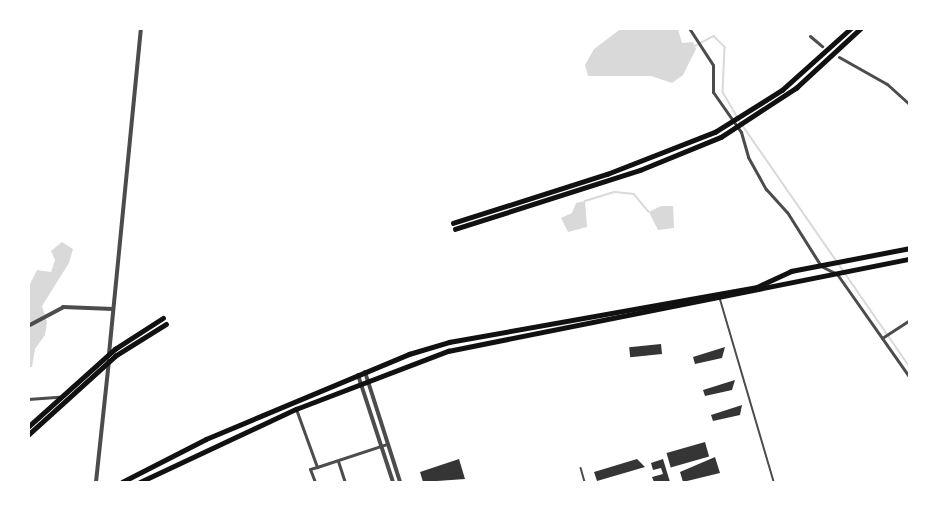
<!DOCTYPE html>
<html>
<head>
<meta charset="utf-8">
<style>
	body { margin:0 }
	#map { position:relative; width:938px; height:511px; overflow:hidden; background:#fff; font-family:Overpass,sans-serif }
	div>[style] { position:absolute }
	.water>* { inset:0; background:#d9d9d9 }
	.stream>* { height:1.5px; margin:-0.75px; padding:0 0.75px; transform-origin:0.75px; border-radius:0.75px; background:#d9d9d9 }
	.building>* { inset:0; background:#353535; transform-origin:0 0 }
	.service>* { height:1.5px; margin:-0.75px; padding:0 0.75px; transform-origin:0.75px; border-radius:0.75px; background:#4c4c4c }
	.minor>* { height:3px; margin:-1.5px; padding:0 1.5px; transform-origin:1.5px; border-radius:1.5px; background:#4c4c4c }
	.tertiary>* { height:4px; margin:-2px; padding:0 2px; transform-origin:2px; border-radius:2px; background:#4c4c4c }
	.primary>* { height:4.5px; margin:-2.25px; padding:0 2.25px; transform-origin:2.25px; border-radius:2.25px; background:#111 }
	.trunk>* { height:4.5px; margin:-2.25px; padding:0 2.25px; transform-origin:2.25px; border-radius:2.25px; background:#111 }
	span { translate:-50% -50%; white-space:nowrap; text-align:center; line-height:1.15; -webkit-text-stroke:6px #fff; paint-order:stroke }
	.frame { position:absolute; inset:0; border:30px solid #fff; pointer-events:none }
</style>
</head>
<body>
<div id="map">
	<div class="water">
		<i style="clip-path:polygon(622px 28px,678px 29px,682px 43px,693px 42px,696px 49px,683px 75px,672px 83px,651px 76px,588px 76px,585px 65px,594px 49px)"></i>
		<i style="clip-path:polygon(585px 201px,587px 227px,568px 232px,561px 218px,572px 213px,576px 203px)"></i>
		<i style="clip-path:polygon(661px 206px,673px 206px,674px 228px,658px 230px,649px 212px)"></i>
		<i style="clip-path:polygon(62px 242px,73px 249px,69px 263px,42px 306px,47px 322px,45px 335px,35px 349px,32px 367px,28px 367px,28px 288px,37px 270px,51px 272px,55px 260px,51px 251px)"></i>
	</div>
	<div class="stream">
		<i style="left:695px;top:46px;width:21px;rotate:-28deg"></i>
		<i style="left:714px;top:36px;width:16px;rotate:45deg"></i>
		<i style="left:725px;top:47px;width:45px;rotate:92.5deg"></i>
		<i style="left:723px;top:92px;width:28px;rotate:60deg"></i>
		<i style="left:739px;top:120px;width:300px;rotate:55.3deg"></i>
		<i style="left:585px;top:201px;width:31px;rotate:-17deg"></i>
		<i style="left:615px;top:192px;width:19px;rotate:6deg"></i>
		<i style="left:634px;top:194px;width:23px;rotate:50deg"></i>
	</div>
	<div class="building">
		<i style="left:661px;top:344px;width:10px;height:32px;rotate:84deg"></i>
		<i style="clip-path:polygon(725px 347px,722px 358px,695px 364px,693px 357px)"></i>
		<i style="clip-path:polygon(735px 380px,732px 390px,705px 396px,703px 390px)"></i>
		<i style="clip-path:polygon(742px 405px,740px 415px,713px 421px,711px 415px)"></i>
		<i style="left:705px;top:442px;width:15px;height:40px;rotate:74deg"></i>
		<i style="clip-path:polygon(715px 457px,720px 473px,683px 482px,680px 472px)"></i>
		<i style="clip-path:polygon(459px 459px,465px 479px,423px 482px,420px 472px)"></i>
		<i style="clip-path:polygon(637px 459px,645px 467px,597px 481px,594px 472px)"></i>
		<i style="clip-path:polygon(663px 459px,670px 482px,654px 482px,652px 477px,663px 474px,661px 468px,653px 470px,651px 463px)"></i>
	</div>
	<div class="service">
		<i style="left:720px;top:298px;width:192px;rotate:73.6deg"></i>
		<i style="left:581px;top:468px;width:15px;rotate:74deg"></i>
	</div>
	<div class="minor">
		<i style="left:689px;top:28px;width:44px;rotate:57deg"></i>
		<i style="left:713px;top:65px;width:27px;rotate:90deg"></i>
		<i style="left:713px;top:92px;width:49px;rotate:55deg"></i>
		<i style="left:741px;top:132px;width:26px;rotate:74deg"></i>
		<i style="left:748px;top:157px;width:37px;rotate:61deg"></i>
		<i style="left:766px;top:189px;width:31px;rotate:48deg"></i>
		<i style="left:787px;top:212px;width:64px;rotate:57.8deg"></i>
		<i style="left:821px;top:266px;width:18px;rotate:27deg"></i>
		<i style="left:837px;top:274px;width:127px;rotate:54.9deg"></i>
		<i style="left:810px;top:36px;width:16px;rotate:40deg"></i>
		<i style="left:839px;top:57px;width:55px;rotate:29.4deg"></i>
		<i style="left:887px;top:84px;width:31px;rotate:42deg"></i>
		<i style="left:882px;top:338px;width:33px;rotate:-33deg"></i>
		<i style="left:28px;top:399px;width:31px;rotate:-4deg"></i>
		<i style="left:296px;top:409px;width:62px;rotate:70.1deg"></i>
		<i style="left:317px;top:467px;width:7px;rotate:164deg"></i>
		<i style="left:310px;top:469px;width:14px;rotate:69deg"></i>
		<i style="left:338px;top:461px;width:22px;rotate:72deg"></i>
		<i style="left:317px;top:467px;width:74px;rotate:-18.2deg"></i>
	</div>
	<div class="tertiary">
		<i style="left:28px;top:326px;width:40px;rotate:-28deg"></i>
		<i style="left:63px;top:307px;width:50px;rotate:2.3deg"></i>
		<i style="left:109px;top:354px;width:328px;rotate:-84.4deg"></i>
		<i style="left:365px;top:372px;width:115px;rotate:72.3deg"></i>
		<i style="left:358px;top:375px;width:113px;rotate:71.9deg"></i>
		<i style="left:96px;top:482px;width:122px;rotate:-83.9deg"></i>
	</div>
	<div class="primary">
		<i style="left:122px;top:482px;width:94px;rotate:-27.1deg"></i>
		<i style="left:206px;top:439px;width:220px;rotate:-22.7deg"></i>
		<i style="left:409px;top:354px;width:42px;rotate:-16.7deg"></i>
		<i style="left:449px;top:342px;width:313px;rotate:-10.1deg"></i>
		<i style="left:757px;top:287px;width:38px;rotate:-25deg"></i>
		<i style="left:791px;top:271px;width:121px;rotate:-10.9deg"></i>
		<i style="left:140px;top:482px;width:172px;rotate:-25.1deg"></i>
		<i style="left:296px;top:409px;width:163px;rotate:-20.9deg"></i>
		<i style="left:448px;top:351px;width:471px;rotate:-11.3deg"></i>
	</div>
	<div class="trunk">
		<i style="left:453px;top:223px;width:162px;rotate:-17.7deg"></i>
		<i style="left:607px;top:174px;width:116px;rotate:-21.3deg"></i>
		<i style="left:715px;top:132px;width:79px;rotate:-32.1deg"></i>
		<i style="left:782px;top:90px;width:93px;rotate:-41.9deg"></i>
		<i style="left:455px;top:229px;width:194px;rotate:-17.7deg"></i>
		<i style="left:640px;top:170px;width:87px;rotate:-22.2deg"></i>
		<i style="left:721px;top:137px;width:90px;rotate:-33.2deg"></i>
		<i style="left:796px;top:88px;width:88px;rotate:-42.7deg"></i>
		<i style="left:28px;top:427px;width:117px;rotate:-41.9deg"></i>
		<i style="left:115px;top:349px;width:57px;rotate:-32.9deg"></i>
		<i style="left:28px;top:435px;width:118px;rotate:-42.2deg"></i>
		<i style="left:115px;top:356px;width:60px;rotate:-32.1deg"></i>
	</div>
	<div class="frame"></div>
</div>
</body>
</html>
